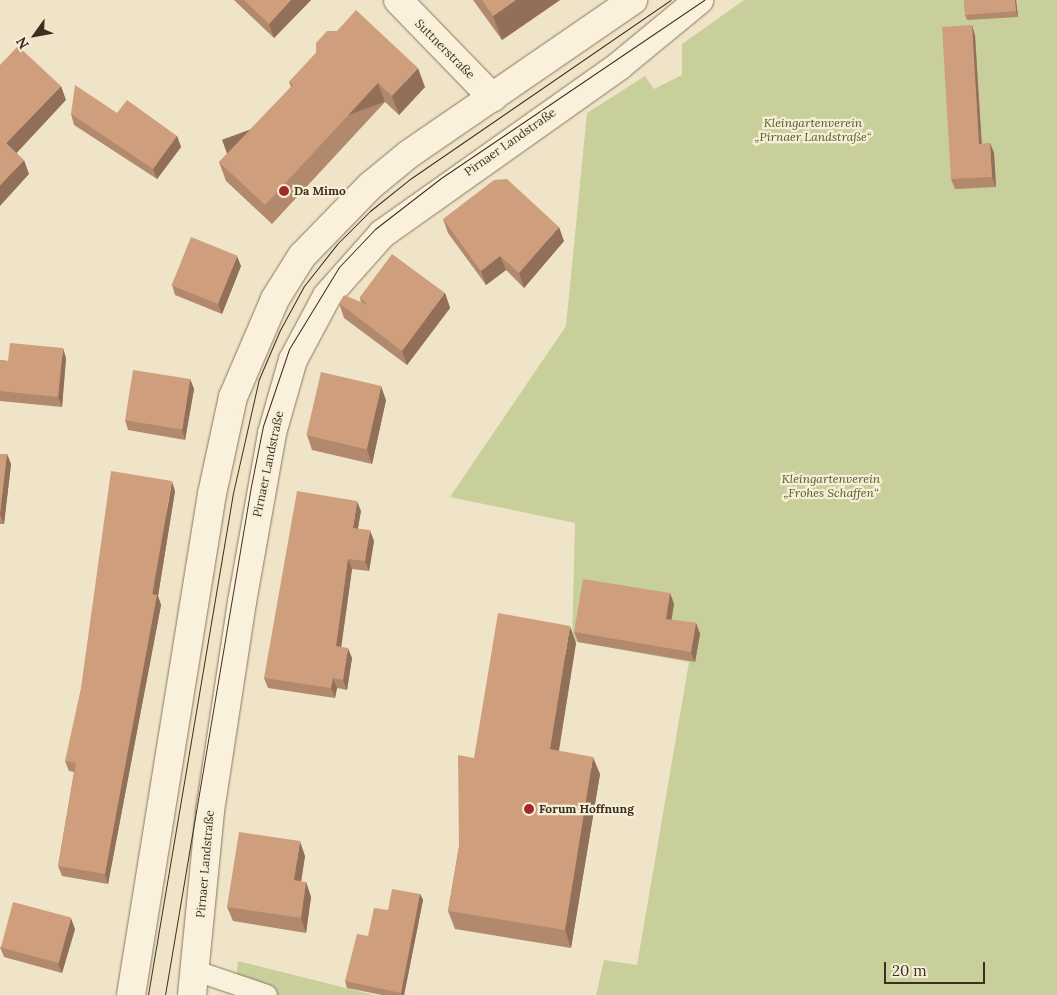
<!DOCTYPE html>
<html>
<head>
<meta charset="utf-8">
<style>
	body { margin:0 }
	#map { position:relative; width:1057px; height:995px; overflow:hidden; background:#f0e4c8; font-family:Lora,serif }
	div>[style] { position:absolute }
	.green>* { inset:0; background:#c9cf9b }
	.roads { filter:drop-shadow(0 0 1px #8d765c) drop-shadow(0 0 1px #8d765c) }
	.service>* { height:20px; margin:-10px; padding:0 10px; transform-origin:10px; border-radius:10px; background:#faf1dc }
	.minor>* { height:28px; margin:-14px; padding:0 14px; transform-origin:14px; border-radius:14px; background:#faf1dc }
	.tertiary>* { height:28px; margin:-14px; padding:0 14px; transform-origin:14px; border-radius:14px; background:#faf1dc }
	.tram>* { height:1px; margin:-0.5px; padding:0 0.5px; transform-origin:0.5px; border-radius:0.5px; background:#3d2e20 }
	.wall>* { inset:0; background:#b2896c }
	.shaded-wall>* { inset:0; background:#916f58; transform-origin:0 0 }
	.building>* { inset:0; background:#cf9f7d; transform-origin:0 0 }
	.dots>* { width:14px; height:14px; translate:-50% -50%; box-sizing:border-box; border:2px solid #f7eed8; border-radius:50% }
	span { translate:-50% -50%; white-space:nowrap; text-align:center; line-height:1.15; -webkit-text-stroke:4.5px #f7eed8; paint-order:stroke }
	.street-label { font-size:12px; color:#3d2e20 }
	.park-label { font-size:12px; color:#4d5a26; font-style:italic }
	.poi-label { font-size:12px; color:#3d2e20; font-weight:700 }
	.left { translate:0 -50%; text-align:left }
	.north { position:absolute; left:10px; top:10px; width:50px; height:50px; -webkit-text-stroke:4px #f7eed8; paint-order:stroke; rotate:238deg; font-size:14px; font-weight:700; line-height:20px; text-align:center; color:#3d2e20 }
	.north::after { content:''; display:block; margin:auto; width:18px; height:22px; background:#3d2e20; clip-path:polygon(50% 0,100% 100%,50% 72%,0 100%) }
	.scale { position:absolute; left:884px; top:962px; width:101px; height:22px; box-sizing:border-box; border:2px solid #3d2e20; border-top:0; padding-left:6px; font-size:15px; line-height:18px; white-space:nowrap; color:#3d2e20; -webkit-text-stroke:4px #f7eed8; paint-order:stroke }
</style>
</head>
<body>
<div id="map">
	<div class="green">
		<i style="clip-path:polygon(744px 0,1057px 0,1057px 995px,596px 995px,604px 960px,637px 965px,689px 662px,572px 641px,575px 523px,450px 497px,566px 326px,587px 113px,645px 76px,654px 89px,682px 75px,682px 44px)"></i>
		<i style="clip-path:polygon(238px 961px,374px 995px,234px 995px)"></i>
	</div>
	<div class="roads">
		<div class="service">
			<i style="left:196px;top:971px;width:75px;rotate:18.7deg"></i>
		</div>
		<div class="minor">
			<i style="left:398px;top:0;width:136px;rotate:45.9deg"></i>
		</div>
		<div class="tertiary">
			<i style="left:131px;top:995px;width:508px;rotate:-80.82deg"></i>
			<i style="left:212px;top:494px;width:99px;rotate:-77.8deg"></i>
			<i style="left:233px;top:397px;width:107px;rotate:-66.8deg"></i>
			<i style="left:275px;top:299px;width:51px;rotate:-57.9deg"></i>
			<i style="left:302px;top:256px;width:98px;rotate:-45.8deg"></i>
			<i style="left:370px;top:186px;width:50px;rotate:-39.4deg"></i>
			<i style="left:409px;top:154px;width:272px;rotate:-34.5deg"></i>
			<i style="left:192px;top:995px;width:185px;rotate:-84.4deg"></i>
			<i style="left:210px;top:811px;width:211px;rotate:-81.3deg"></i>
			<i style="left:242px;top:602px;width:172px;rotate:-79.9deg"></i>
			<i style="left:272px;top:433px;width:76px;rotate:-74deg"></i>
			<i style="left:293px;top:360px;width:72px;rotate:-62deg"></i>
			<i style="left:327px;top:296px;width:83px;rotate:-48.4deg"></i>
			<i style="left:382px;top:234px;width:291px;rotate:-35.3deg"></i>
			<i style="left:619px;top:66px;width:104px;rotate:-39.5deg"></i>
		</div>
	</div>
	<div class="tram">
		<i style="left:148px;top:995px;width:509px;rotate:-80.39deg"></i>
		<i style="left:233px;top:493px;width:117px;rotate:-77.2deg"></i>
		<i style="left:259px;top:379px;width:53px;rotate:-66.8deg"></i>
		<i style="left:280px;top:330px;width:50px;rotate:-61.4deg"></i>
		<i style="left:304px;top:286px;width:53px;rotate:-51.8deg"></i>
		<i style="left:337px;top:244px;width:47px;rotate:-45deg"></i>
		<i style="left:370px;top:211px;width:51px;rotate:-38.7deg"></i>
		<i style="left:410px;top:179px;width:316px;rotate:-34.5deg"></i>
		<i style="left:165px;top:995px;width:516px;rotate:-80.41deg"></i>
		<i style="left:251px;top:486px;width:61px;rotate:-78.7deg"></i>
		<i style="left:263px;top:426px;width:81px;rotate:-71.3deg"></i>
		<i style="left:289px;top:349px;width:96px;rotate:-58.6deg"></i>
		<i style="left:339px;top:267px;width:52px;rotate:-46.5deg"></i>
		<i style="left:375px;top:229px;width:83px;rotate:-37.7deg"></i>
		<i style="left:441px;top:178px;width:318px;rotate:-34.1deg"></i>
	</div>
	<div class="wall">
		<i style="clip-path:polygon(234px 0,311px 0,274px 38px)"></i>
		<i style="clip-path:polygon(473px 0,560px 0,502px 40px)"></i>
		<i style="clip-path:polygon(964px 0,1016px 0,1018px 17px,967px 20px,965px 15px)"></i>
		<i style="clip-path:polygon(972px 25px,975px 36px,982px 144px,990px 143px,994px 153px,996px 187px,955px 189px,951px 179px)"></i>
		<i style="clip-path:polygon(316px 53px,425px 87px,399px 115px,385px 102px,272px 224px,226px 181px,219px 162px,291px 87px,289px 82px)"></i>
		<i style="clip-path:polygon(117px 113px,177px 136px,181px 147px,157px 179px,74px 125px,71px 114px)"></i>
		<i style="clip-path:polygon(443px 219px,564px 241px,524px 288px,506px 270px,486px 285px,448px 233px)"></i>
		<i style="clip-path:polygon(241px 266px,222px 314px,175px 295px,172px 285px)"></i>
		<i style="clip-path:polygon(445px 293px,450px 308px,407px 365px,344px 318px,339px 303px,361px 303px,360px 297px)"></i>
		<i style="clip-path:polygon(66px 358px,62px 407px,0 401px,0 360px,8px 361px)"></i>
		<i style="clip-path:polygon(190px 379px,194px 389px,185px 440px,128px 430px,125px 420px)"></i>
		<i style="clip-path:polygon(386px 400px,372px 464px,312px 450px,307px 435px)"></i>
		<i style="clip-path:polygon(0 454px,7px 454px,11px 464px,4px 524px,0 524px)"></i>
		<i style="clip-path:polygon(175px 491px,158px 596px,161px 605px,108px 884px,62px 876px,58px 866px,74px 772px,69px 771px,65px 761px)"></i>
		<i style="clip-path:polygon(361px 511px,358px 528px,374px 541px,369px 571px,352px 569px,341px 647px,352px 658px,347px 690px,337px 688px,335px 698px,268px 688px,264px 678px)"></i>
		<i style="clip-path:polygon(670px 593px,674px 604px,671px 620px,696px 623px,700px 634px,695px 662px,578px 642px,574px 632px)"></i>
		<i style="clip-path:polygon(576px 643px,559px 751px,600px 774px,571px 948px,455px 929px,448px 911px,474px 758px)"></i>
		<i style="clip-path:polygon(305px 856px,301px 882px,306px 882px,311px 897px,306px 933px,233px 921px,227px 907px)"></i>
		<i style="clip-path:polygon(420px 894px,423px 900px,404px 995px,382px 995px,347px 988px,345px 981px,368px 936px,388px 910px)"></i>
		<i style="clip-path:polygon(75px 929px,62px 973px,4px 957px,0 947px)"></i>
	</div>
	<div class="shaded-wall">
		<i style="clip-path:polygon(291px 0,311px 0,274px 38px,269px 24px)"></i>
		<i style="clip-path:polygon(516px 0,560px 0,502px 40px,493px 16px)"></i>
		<i style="clip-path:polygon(1015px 0,1016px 0,1018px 17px,1016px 11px)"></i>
		<i style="clip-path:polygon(972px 25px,975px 36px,982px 154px,979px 144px)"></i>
		<i style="clip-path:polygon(418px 68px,425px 87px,399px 115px,392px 96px)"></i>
		<i style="left:378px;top:83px;width:20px;height:166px;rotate:70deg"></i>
		<i style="clip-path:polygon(61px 86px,66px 100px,12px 158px,6px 143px)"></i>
		<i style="clip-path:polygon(177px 136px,181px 147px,157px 179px,153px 169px)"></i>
		<i style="clip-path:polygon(990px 143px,994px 153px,996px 187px,992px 177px)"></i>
		<i style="clip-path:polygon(24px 160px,29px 174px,0 206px,0 185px)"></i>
		<i style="clip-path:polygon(559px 227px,564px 241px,524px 288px,519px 273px)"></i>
		<i style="clip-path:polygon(237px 256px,241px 266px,222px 314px,218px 304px)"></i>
		<i style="clip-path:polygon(500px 256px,506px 270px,486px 285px,481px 271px)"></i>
		<i style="clip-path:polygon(445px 293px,450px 308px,407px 365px,402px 351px)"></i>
		<i style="clip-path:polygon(63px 348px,66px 358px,62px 407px,58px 397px)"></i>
		<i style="clip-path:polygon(190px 379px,194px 389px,185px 440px,182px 430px)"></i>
		<i style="clip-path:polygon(381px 386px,386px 400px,372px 464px,367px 449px)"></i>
		<i style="clip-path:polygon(7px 454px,11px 464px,4px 524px,0 514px)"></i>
		<i style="clip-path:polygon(172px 481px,175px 491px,158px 596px,161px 605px,108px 884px,105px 874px)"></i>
		<i style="clip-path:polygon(357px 501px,361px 511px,356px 538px,353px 528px)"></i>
		<i style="clip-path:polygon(370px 530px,374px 541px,369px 571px,365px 561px)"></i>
		<i style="clip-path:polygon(348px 559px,352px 569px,340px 656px,336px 646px)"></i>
		<i style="clip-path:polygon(670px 593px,674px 604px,670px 629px,666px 619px)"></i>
		<i style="clip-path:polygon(696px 623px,700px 634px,695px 662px,691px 652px)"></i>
		<i style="clip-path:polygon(570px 626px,576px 643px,556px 767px,550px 749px)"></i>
		<i style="clip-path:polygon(348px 648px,352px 658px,347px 690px,343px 680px)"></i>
		<i style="clip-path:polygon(333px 678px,337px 688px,335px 698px,331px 688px)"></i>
		<i style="clip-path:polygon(593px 757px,600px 774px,571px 948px,565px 930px)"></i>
		<i style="clip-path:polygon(300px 841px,305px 856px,299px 895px,294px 880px)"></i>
		<i style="clip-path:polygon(306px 882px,311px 897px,306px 933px,301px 918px)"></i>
		<i style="clip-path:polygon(420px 894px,423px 900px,404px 995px,402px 995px,401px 993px)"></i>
		<i style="clip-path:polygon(71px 918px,75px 929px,62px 973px,58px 963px)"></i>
	</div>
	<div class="building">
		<i style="clip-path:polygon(244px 0,291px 0,269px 24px)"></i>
		<i style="clip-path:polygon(482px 0,516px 0,493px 16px)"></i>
		<i style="clip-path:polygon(964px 0,1015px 0,1016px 11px,965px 15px)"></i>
		<i style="clip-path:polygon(356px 10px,418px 68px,392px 96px,378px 83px,265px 205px,219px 162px,293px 85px,289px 82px,316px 53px,316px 43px,327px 31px,337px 31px)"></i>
		<i style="clip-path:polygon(972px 25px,979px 144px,990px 143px,992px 177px,951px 179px,942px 27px)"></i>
		<i style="clip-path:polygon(18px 46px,61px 86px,6px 143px,24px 160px,0 185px,0 65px)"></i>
		<i style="clip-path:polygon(75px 85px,117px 113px,127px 100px,177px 136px,153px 169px,71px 114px)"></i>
		<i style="clip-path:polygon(507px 179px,559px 227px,519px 273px,500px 256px,481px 271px,443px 219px,494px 180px)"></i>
		<i style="left:191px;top:237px;width:50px;height:52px;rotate:22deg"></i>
		<i style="clip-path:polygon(392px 254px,445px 293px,402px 351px,339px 303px,344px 295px,368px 305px,360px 297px)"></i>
		<i style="clip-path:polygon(10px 343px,63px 348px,58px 397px,0 391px,0 360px,8px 361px)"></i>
		<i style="left:133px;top:370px;width:58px;height:51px;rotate:9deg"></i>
		<i style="left:321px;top:372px;width:62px;height:65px;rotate:13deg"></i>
		<i style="clip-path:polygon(0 454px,7px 454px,0 514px)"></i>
		<i style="clip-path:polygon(111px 471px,172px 481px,152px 594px,157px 595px,105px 874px,58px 866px,76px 763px,65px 761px,81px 688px)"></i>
		<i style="clip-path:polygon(297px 491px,357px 501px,353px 528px,370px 530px,365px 561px,348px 559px,336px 646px,348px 648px,343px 680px,333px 678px,331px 688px,264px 678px)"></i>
		<i style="clip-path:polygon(583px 579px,670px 593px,666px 619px,696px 623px,691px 652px,574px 632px)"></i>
		<i style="clip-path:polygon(498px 613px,570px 626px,550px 749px,593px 757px,565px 930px,448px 911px,459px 847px,458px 755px,474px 758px)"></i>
		<i style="clip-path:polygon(239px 832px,300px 841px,294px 880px,306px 882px,301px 918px,227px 907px)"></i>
		<i style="clip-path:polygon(392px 889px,420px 894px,401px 993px,345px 981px,357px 934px,368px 936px,374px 908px,388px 910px)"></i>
		<i style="left:13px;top:902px;width:60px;height:47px;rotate:15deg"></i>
	</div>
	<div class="dots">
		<i style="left:284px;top:191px;background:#9e2a2b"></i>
		<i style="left:529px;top:809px;background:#9e2a2b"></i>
	</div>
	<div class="street-label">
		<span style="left:445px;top:49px;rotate:45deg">Suttnerstraße</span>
		<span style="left:510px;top:142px;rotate:-35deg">Pirnaer Landstraße</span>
		<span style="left:268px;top:464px;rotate:-78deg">Pirnaer Landstraße</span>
		<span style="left:205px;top:864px;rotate:-85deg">Pirnaer Landstraße</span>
	</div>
	<div class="park-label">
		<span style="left:813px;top:130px">Kleingartenverein<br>„Pirnaer Landstraße“</span>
		<span style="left:831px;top:486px">Kleingartenverein<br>„Frohes Schaffen“</span>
	</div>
	<div class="poi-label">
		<span class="left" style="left:294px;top:191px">Da Mimo</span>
		<span class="left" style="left:539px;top:809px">Forum Hoffnung</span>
	</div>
	<div class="north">N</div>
	<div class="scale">20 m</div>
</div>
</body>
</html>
